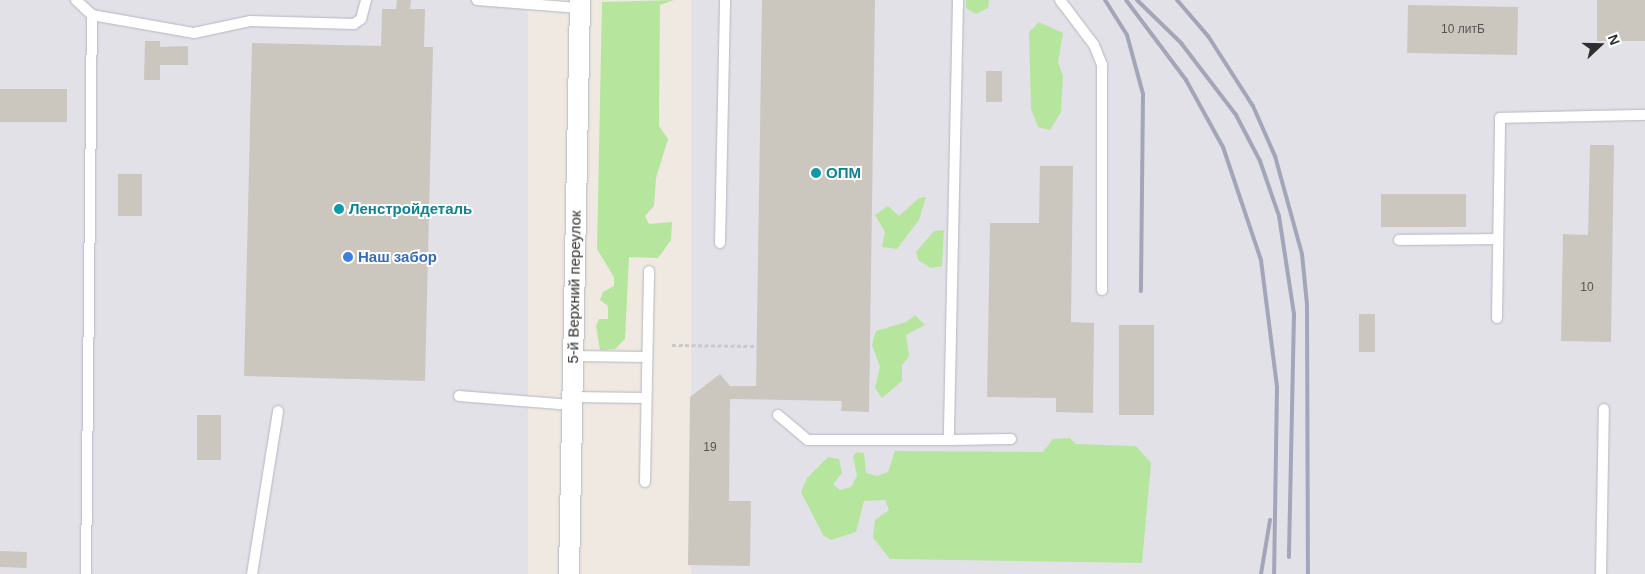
<!DOCTYPE html>
<html>
<head>
<meta charset="utf-8">
<style>
	body { margin:0 }
	#map { position:relative; width:1645px; height:574px; overflow:hidden; background:#efe9e1; font-family:Arial,sans-serif }
	div>[style] { position:absolute }
	.industrial>* { inset:0; background:#e3e1e8; transform-origin:0 0 }
	.green>* { inset:0; background:#b6e59e }
	.building>* { inset:0; background:#cbc7bf; transform-origin:0 0 }
	.path>* { height:3px; margin-top:-1.5px; transform-origin:0; background:repeating-linear-gradient(90deg,#c9c9c9 0 4px,transparent 0 6.5px) }
	.roads { filter:drop-shadow(0 0 1px #b4b7c1) drop-shadow(0 0 1px #b4b7c1) }
	.lane>* { height:10px; margin:-5px; padding:0 5px; transform-origin:5px; border-radius:5px; background:#fff }
	.street>* { height:20px; margin:-10px; padding:0 10px; transform-origin:10px; border-radius:10px; background:#fff }
	.rail>* { height:4px; margin:-2px; padding:0 2px; transform-origin:2px; border-radius:2px; background:#a3a6b8 }
	.dots>* { width:14px; height:14px; translate:-50% -50%; box-sizing:border-box; border:2px solid #fff; border-radius:50% }
	span { translate:-50% -50%; white-space:nowrap; text-align:center; line-height:1.15; -webkit-text-stroke:4px #fff; paint-order:stroke }
	.number-label { font-size:12px; color:#555452 }
	.number-label span { -webkit-text-stroke-width:0 }
	.culture-label { font-size:15px; color:#0d838f; font-weight:700 }
	.left { translate:0 -50%; text-align:left }
	.shop-label { font-size:15px; color:#366cbe; font-weight:700 }
	.street-label { font-size:15px; color:#2e2e2e }
	.north { position:absolute; left:1575px; top:20px; width:50px; height:50px; -webkit-text-stroke:4px #fff; paint-order:stroke; rotate:69deg; font-size:14px; font-weight:700; line-height:20px; text-align:center; color:#2e2e2e }
	.north::after { content:''; display:block; margin:auto; width:18px; height:22px; background:#2e2e2e; clip-path:polygon(50% 0,100% 100%,50% 72%,0 100%) }
</style>
</head>
<body>
<div id="map">
	<div class="industrial">
		<i style="left:0;top:0;width:528px;height:574px"></i>
		<i style="left:691px;top:0;width:954px;height:574px"></i>
	</div>
	<div class="green">
		<i style="clip-path:polygon(674px 0,660px 5px,659px 126px,668px 139px,656px 178px,654px 206px,645px 216px,649px 224px,672px 222px,671px 240px,658px 258px,629px 257px,625px 339px,615px 349px,600px 350px,596px 326px,599px 319px,608px 319px,608px 306px,600px 300px,603px 292px,614px 286px,614px 277px,597px 249px,602px 2px)"></i>
		<i style="clip-path:polygon(966px 0,989px 0,988px 8px,976px 14px,966px 8px)"></i>
		<i style="clip-path:polygon(1039px 22px,1063px 33px,1058px 62px,1063px 76px,1061px 112px,1050px 130px,1038px 127px,1031px 109px,1029px 32px)"></i>
		<i style="clip-path:polygon(926px 197px,919px 220px,897px 249px,882px 247px,885px 232px,875px 215px,888px 206px,899px 216px,919px 198px)"></i>
		<i style="clip-path:polygon(944px 230px,942px 266px,931px 268px,918px 260px,916px 252px,934px 231px)"></i>
		<i style="clip-path:polygon(915px 315px,925px 325px,906px 335px,909px 356px,902px 365px,902px 381px,882px 398px,875px 388px,880px 367px,872px 345px,876px 331px,906px 322px)"></i>
		<i style="clip-path:polygon(1070px 438px,1076px 444px,1136px 446px,1151px 463px,1142px 563px,890px 559px,873px 538px,875px 520px,889px 510px,885px 500px,864px 501px,856px 532px,831px 540px,823px 535px,801px 492px,807px 478px,828px 457px,839px 459px,842px 473px,833px 484px,840px 490px,851px 487px,857px 476px,853px 456px,857px 452px,864px 453px,866px 473px,877px 476px,888px 472px,895px 451px,1043px 452px,1053px 439px)"></i>
	</div>
	<div class="building">
		<i style="clip-path:polygon(397px 0,411px 0,410px 9px,425px 9px,424px 47px,433px 47px,425px 381px,244px 376px,252px 43px,381px 46px,382px 9px,396px 9px)"></i>
		<i style="clip-path:polygon(762px 0,875px 0,869px 412px,841px 411px,842px 401px,730px 399px,729px 501px,751px 501px,750px 566px,688px 565px,690px 397px,720px 374px,730px 386px,756px 386px)"></i>
		<i style="left:1597px;top:0;width:48px;height:41px"></i>
		<i style="left:1408px;top:5px;width:110px;height:48px;rotate:1deg"></i>
		<i style="clip-path:polygon(145px 41px,160px 41px,160px 47px,188px 46px,188px 65px,160px 65px,160px 80px,144px 80px)"></i>
		<i style="left:986px;top:71px;width:16px;height:31px"></i>
		<i style="left:0;top:89px;width:67px;height:33px"></i>
		<i style="clip-path:polygon(1590px 145px,1614px 145px,1611px 342px,1561px 341px,1563px 234px,1588px 235px)"></i>
		<i style="clip-path:polygon(1040px 166px,1073px 166px,1071px 322px,1094px 323px,1093px 413px,1056px 412px,1056px 398px,987px 397px,990px 223px,1039px 223px)"></i>
		<i style="left:118px;top:174px;width:24px;height:42px"></i>
		<i style="left:1381px;top:194px;width:85px;height:33px"></i>
		<i style="left:1359px;top:314px;width:16px;height:38px"></i>
		<i style="left:1119px;top:325px;width:35px;height:90px"></i>
		<i style="left:197px;top:415px;width:24px;height:45px"></i>
		<i style="left:0;top:551px;width:27px;height:16px;rotate:2deg"></i>
	</div>
	<div class="path">
		<i style="left:672px;top:345px;width:84px;rotate:0.7deg"></i>
	</div>
	<div class="roads">
		<div class="lane">
			<i style="left:76px;top:0;width:22px;rotate:43deg"></i>
			<i style="left:92px;top:15px;width:104px;rotate:10deg"></i>
			<i style="left:194px;top:33px;width:57px;rotate:-12.1deg"></i>
			<i style="left:250px;top:21px;width:104px;rotate:1.7deg"></i>
			<i style="left:354px;top:24px;width:9px;rotate:-36deg"></i>
			<i style="left:361px;top:19px;width:20px;rotate:-75deg"></i>
			<i style="left:477px;top:0;width:102px;rotate:4.5deg"></i>
			<i style="left:958px;top:0;width:440px;rotate:91.2deg"></i>
			<i style="left:949px;top:440px;width:62px;rotate:-0.9deg"></i>
			<i style="left:1060px;top:0;width:56px;rotate:52.9deg"></i>
			<i style="left:1094px;top:45px;width:22px;rotate:68deg"></i>
			<i style="left:1102px;top:65px;width:225px;rotate:90deg"></i>
			<i style="left:1399px;top:240px;width:99px;rotate:-0.6deg"></i>
			<i style="left:720px;top:243px;width:243px;rotate:-88.8deg"></i>
			<i style="left:1497px;top:318px;width:200px;rotate:-89.1deg"></i>
			<i style="left:1500px;top:118px;width:145px;rotate:-1.2deg"></i>
			<i style="left:573px;top:356px;width:74px;rotate:0.8deg"></i>
			<i style="left:459px;top:396px;width:113px;rotate:4.6deg"></i>
			<i style="left:572px;top:397px;width:74px;rotate:0.8deg"></i>
			<i style="left:778px;top:415px;width:39px;rotate:40deg"></i>
			<i style="left:808px;top:440px;width:141px"></i>
			<i style="left:645px;top:482px;width:211px;rotate:-88.9deg"></i>
			<i style="left:86px;top:574px;width:559px;rotate:-89.39deg"></i>
			<i style="left:252px;top:574px;width:165px;rotate:-80.9deg"></i>
			<i style="left:1601px;top:574px;width:165px;rotate:-89deg"></i>
		</div>
		<div class="street">
			<i style="left:569px;top:574px;width:574px;rotate:-88.9deg"></i>
		</div>
	</div>
	<div class="rail">
		<i style="left:1105px;top:0;width:41px;rotate:57.8deg"></i>
		<i style="left:1127px;top:35px;width:61px;rotate:74.8deg"></i>
		<i style="left:1143px;top:94px;width:197px;rotate:90.6deg"></i>
		<i style="left:1126px;top:0;width:100px;rotate:53.1deg"></i>
		<i style="left:1186px;top:80px;width:77px;rotate:61.1deg"></i>
		<i style="left:1223px;top:147px;width:119px;rotate:71.4deg"></i>
		<i style="left:1261px;top:260px;width:128px;rotate:82.8deg"></i>
		<i style="left:1277px;top:387px;width:187px;rotate:90.9deg"></i>
		<i style="left:1137px;top:0;width:62px;rotate:44.3deg"></i>
		<i style="left:1181px;top:43px;width:91px;rotate:52.6deg"></i>
		<i style="left:1236px;top:115px;width:52px;rotate:62.4deg"></i>
		<i style="left:1260px;top:161px;width:58px;rotate:70.9deg"></i>
		<i style="left:1279px;top:216px;width:99px;rotate:81.3deg"></i>
		<i style="left:1294px;top:314px;width:243px;rotate:91.2deg"></i>
		<i style="left:1177px;top:0;width:48px;rotate:49.3deg"></i>
		<i style="left:1208px;top:36px;width:83px;rotate:57.3deg"></i>
		<i style="left:1253px;top:106px;width:55px;rotate:66.3deg"></i>
		<i style="left:1275px;top:156px;width:102px;rotate:74.6deg"></i>
		<i style="left:1302px;top:254px;width:50px;rotate:84.3deg"></i>
		<i style="left:1307px;top:304px;width:270px;rotate:89.8deg"></i>
		<i style="left:1261px;top:574px;width:55px;rotate:-80.5deg"></i>
	</div>
	<div class="dots">
		<i style="left:816px;top:173px;background:#0f9aa8"></i>
		<i style="left:339px;top:209px;background:#0f9aa8"></i>
		<i style="left:348px;top:257px;background:#3f7fe0"></i>
	</div>
	<div class="number-label">
		<span style="left:1463px;top:30px">10 литБ</span>
		<span style="left:1587px;top:288px">10</span>
		<span style="left:710px;top:448px">19</span>
	</div>
	<div class="culture-label">
		<span class="left" style="left:826px;top:173px">ОПМ</span>
		<span class="left" style="left:349px;top:209px">Ленстройдеталь</span>
	</div>
	<div class="shop-label">
		<span class="left" style="left:358px;top:257px">Наш забор</span>
	</div>
	<div class="street-label">
		<span style="left:574px;top:287px;rotate:-89deg">5-й Верхний переулок</span>
	</div>
	<div class="north">N</div>
</div>
</body>
</html>
